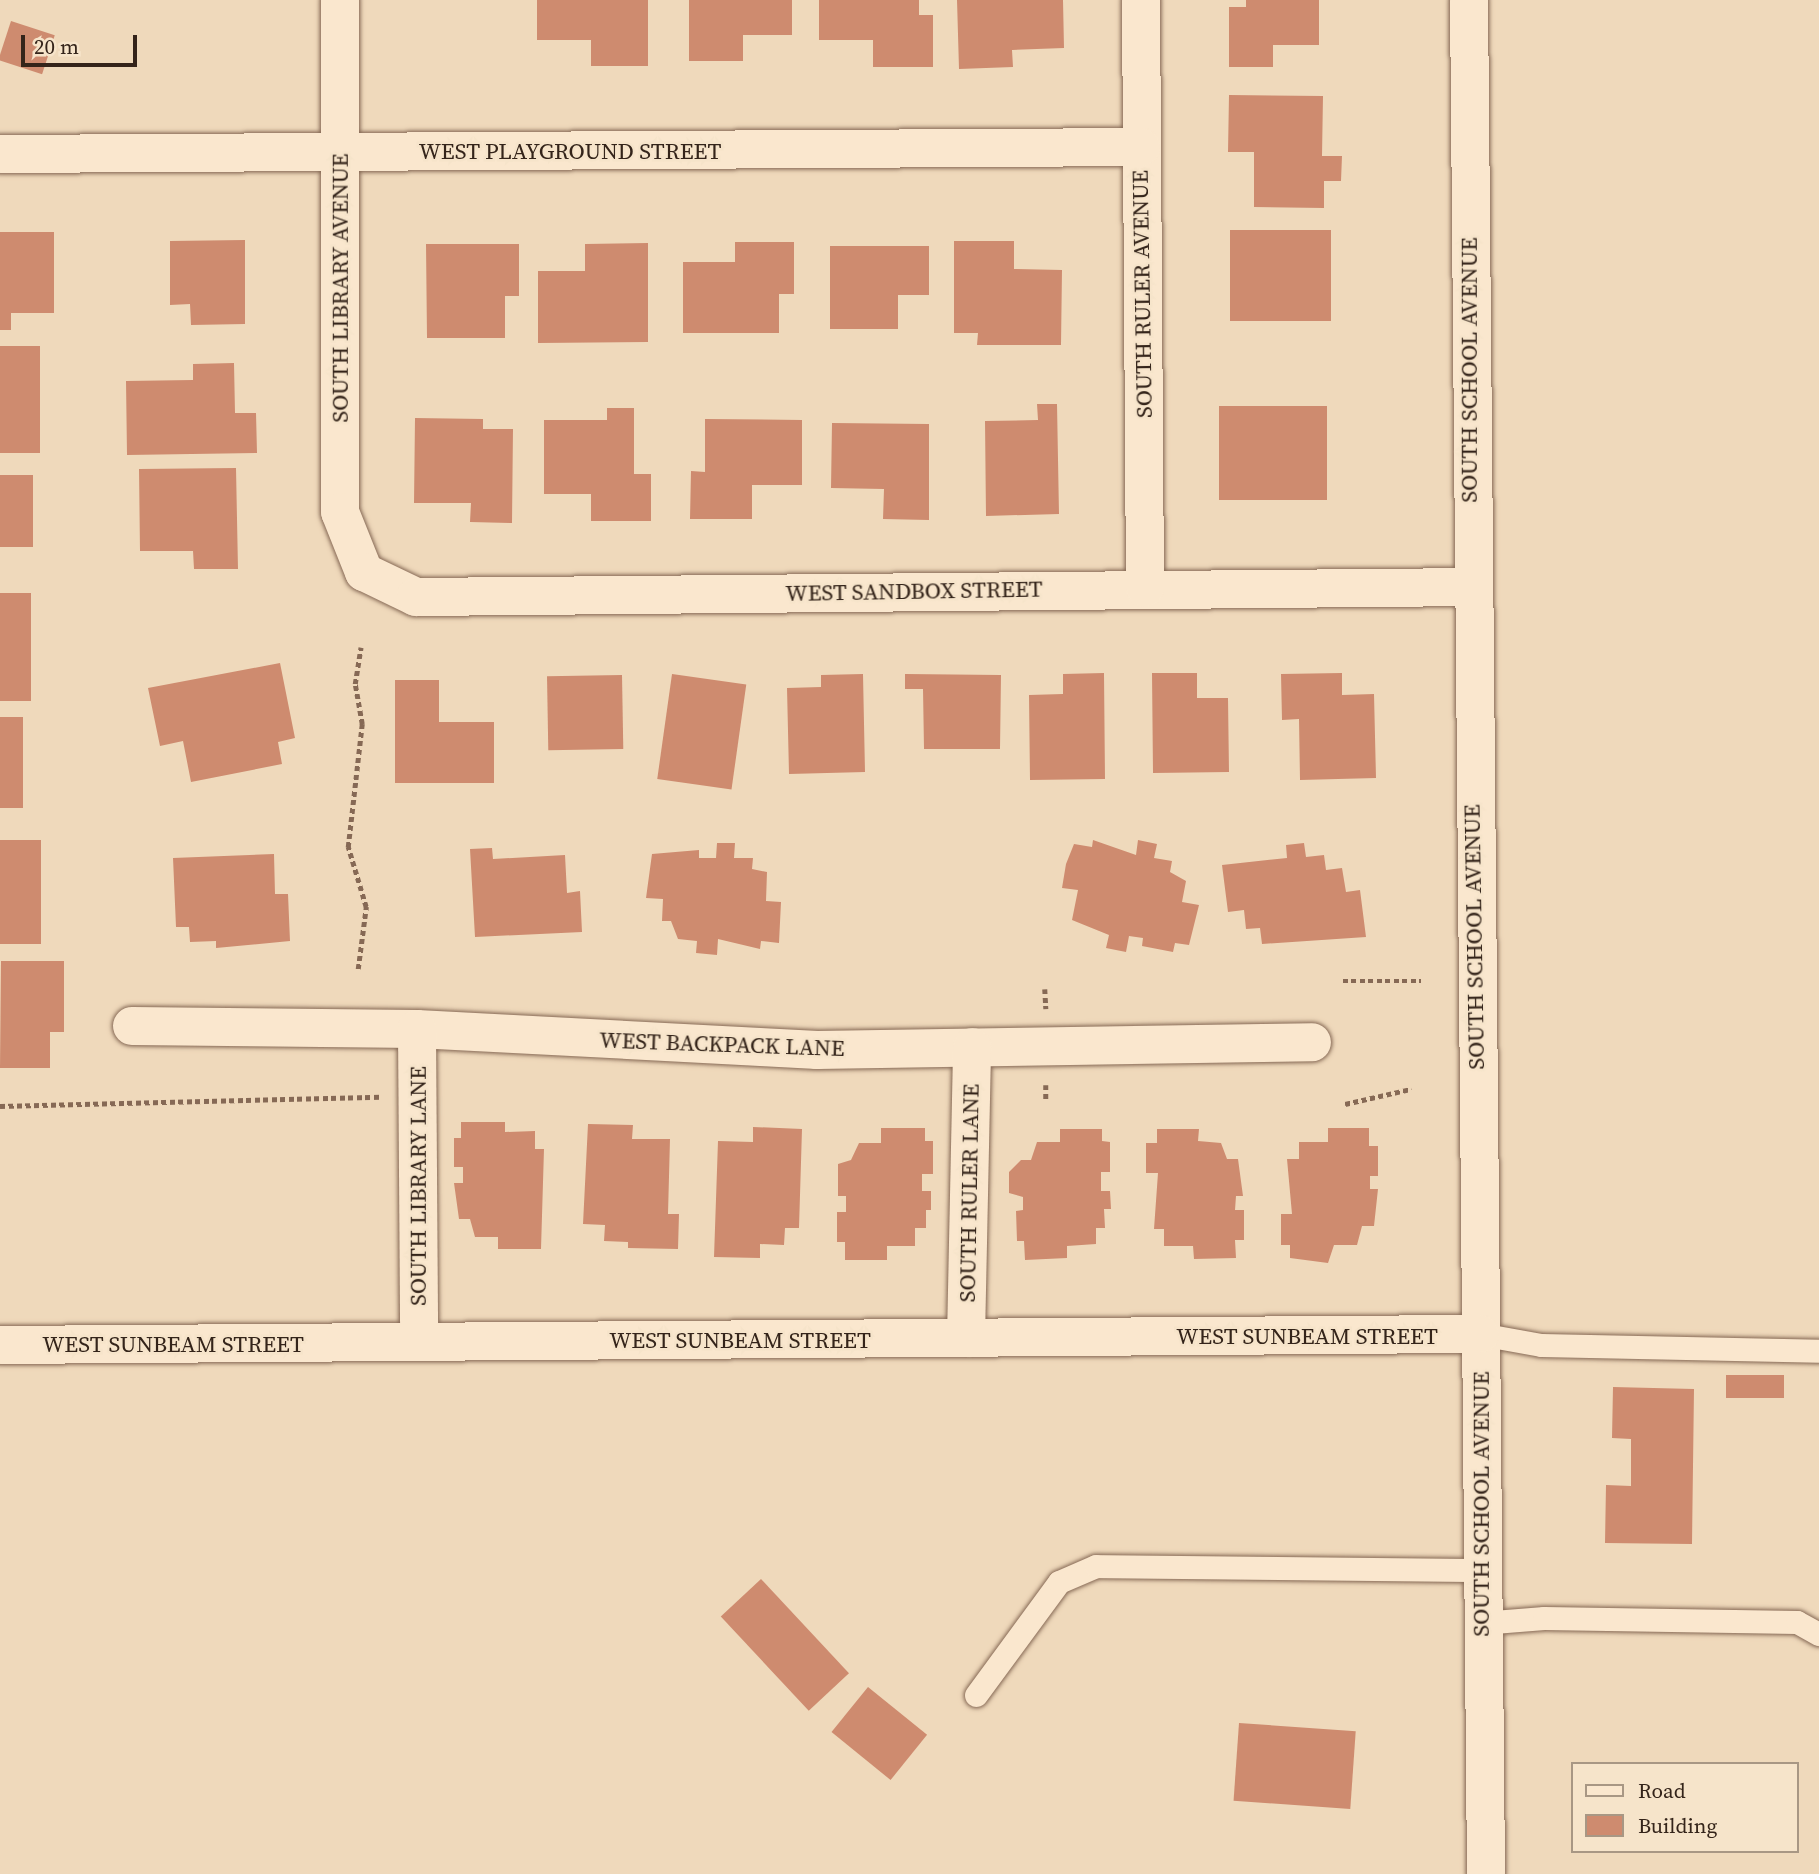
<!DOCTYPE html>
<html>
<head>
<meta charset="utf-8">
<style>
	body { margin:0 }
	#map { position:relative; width:1819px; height:1874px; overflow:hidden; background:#efd9bb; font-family:"Source Serif 4",serif }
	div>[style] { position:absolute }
	.building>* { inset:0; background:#ce8b6f; transform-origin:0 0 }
	.path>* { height:4.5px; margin-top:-2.25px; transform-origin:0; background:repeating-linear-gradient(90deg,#866955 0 5px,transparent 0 8.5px) }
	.roads { filter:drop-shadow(0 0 2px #866955) drop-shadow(0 0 2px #866955) }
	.service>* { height:23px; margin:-11.5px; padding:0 11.5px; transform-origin:11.5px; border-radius:11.5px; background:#fae7ce }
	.minor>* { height:38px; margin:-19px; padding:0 19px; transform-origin:19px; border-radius:19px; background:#fae7ce }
	.tertiary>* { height:38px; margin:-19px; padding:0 19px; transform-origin:19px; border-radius:19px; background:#fae7ce }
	span { translate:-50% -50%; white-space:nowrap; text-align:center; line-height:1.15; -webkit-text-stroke:5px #f6e4ca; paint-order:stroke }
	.street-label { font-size:23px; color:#34241a }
	.legend { position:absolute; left:1571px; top:1762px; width:228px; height:91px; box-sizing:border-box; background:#f6e4ca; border:2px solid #a89784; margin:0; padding:9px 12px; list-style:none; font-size:21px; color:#34241a }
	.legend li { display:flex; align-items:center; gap:14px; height:35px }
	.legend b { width:35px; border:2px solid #a89784 }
	.scale { position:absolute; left:21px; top:35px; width:116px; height:32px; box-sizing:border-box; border:4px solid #34241a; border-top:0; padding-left:9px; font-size:21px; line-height:24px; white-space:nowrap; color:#34241a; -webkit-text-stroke:5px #f6e4ca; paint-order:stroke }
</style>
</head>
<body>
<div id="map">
	<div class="building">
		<i style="clip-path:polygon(537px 0,648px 0,648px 66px,591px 66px,591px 40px,537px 40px)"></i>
		<i style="clip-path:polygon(689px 0,792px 0,792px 35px,743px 35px,743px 61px,689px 61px)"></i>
		<i style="clip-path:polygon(819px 0,919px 0,919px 15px,933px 15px,933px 67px,873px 67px,873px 40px,819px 40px)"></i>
		<i style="clip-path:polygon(957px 0,1063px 0,1064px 48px,1012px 50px,1013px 67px,959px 69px)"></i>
		<i style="clip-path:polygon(1246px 0,1319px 0,1319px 45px,1273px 45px,1273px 67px,1229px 67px,1229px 7px,1246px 7px)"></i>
		<i style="left:11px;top:21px;width:46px;height:41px;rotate:18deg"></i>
		<i style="clip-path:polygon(1229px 95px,1323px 96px,1322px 156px,1342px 156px,1341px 181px,1324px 181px,1324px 208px,1254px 207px,1254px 152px,1228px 152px)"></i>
		<i style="left:1230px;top:230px;width:101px;height:91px"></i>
		<i style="clip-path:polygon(0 232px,54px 232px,54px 313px,11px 313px,11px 330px,0 330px)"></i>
		<i style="clip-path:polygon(245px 240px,245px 324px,191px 325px,190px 304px,170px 305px,170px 241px)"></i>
		<i style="clip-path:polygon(954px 241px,1014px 241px,1014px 269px,1062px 270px,1061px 345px,977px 345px,978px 333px,954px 333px)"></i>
		<i style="clip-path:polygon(735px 242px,794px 242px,794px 294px,779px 294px,779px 333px,683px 333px,683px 262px,735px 262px)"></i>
		<i style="clip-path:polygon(648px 243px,648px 342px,538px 343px,538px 271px,585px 271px,585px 244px)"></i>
		<i style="clip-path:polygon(426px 244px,519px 244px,519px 296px,505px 296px,505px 338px,427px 338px)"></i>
		<i style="clip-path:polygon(830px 246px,929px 246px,929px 295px,898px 295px,898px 329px,830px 329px)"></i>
		<i style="left:0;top:346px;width:40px;height:107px"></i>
		<i style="clip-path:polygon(234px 363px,235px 413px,256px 413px,257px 453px,127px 455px,126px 381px,193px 380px,193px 364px)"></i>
		<i style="clip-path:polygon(1037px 404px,1057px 404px,1059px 514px,986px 516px,985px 421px,1038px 420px)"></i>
		<i style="left:1219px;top:406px;width:108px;height:94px"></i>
		<i style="clip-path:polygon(607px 408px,634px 408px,634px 474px,651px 474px,651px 521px,591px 521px,591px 494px,544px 494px,544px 420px,607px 420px)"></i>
		<i style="clip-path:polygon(415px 418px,483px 419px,483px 429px,513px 429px,512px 523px,470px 522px,471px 503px,414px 503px)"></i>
		<i style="clip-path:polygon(705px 419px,802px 420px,802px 485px,752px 485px,752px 519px,690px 519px,691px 471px,705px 472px)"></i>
		<i style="clip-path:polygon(832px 423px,929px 424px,929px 520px,883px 519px,884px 489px,831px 488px)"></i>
		<i style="clip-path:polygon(236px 468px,238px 569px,194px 569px,193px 551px,140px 551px,139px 469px)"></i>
		<i style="left:0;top:475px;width:33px;height:72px"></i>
		<i style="left:0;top:593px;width:31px;height:108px"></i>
		<i style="clip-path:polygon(280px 663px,295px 738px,278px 742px,282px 764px,191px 782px,183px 741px,160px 746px,148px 688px)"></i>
		<i style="clip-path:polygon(1104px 673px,1105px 779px,1030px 780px,1029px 695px,1063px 694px,1063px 674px)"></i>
		<i style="clip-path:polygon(1152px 673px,1197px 673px,1197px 698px,1228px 698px,1229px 772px,1153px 773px)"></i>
		<i style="clip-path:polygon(1342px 673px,1342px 695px,1374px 694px,1376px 778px,1300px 780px,1299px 719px,1282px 720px,1281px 674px)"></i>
		<i style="left:672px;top:674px;width:75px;height:106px;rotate:8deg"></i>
		<i style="clip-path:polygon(863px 674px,865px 772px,789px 774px,787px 688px,821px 687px,821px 675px)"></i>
		<i style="clip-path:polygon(905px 674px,1001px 675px,1000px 749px,924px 749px,923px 689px,905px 689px)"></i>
		<i style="left:622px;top:675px;width:74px;height:75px;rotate:89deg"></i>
		<i style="clip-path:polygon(395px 680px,439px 680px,439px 722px,494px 722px,494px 783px,395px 783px)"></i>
		<i style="left:0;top:717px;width:23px;height:91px"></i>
		<i style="left:0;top:840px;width:41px;height:104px"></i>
		<i style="clip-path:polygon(1093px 840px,1136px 855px,1138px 840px,1157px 844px,1154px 858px,1172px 861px,1170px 872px,1186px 881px,1182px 902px,1199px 905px,1189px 945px,1175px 943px,1173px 952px,1142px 946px,1143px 938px,1129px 936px,1126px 952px,1106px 948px,1109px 935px,1072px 920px,1078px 890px,1062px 888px,1066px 864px,1074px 844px,1092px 847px)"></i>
		<i style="clip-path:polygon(717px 843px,735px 843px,734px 858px,753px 858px,752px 869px,767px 872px,766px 901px,781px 902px,779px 943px,761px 941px,760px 949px,718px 939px,717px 955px,696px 953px,697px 941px,678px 939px,671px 921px,662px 921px,663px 899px,646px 898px,652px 854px,699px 850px,699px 858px,716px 858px)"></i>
		<i style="clip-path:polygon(1304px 843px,1306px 857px,1324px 855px,1326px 870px,1342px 868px,1346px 892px,1360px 890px,1366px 937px,1262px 944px,1260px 928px,1246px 929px,1244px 910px,1228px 912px,1222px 865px,1287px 858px,1286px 845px)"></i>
		<i style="clip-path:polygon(492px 848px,493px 859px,565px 855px,567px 893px,580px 891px,582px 932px,475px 937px,470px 849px)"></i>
		<i style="clip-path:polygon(274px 854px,275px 894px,288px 894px,290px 941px,216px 948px,216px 941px,190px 942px,189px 927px,176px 927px,173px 858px)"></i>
		<i style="clip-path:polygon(1px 961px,64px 961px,64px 1032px,50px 1032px,50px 1068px,0 1068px)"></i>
		<i style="clip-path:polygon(461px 1122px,505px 1122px,505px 1132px,535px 1131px,535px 1149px,544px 1149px,541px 1249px,498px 1249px,498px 1237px,475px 1237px,470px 1219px,459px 1219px,454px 1183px,463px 1183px,463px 1167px,454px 1167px,454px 1138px,461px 1138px)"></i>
		<i style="clip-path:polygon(588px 1124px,633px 1125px,632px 1139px,670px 1139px,668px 1214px,679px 1214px,678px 1249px,628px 1248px,628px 1242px,604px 1241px,605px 1225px,583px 1224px)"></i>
		<i style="clip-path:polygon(753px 1127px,802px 1129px,799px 1228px,785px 1228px,784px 1245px,760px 1244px,760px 1258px,714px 1257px,718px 1141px,753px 1142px)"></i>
		<i style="clip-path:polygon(881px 1128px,925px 1128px,925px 1141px,933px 1141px,933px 1174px,922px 1174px,922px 1191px,931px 1191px,931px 1210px,926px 1210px,926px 1228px,915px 1228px,915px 1246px,887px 1246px,887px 1260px,845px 1260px,845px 1242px,837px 1242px,837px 1212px,846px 1212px,846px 1196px,838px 1196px,838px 1164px,851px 1160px,859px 1143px,881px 1143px)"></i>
		<i style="clip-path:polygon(1328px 1128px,1369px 1128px,1369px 1146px,1378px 1146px,1378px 1176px,1370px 1176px,1370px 1189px,1378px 1189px,1374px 1226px,1362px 1226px,1357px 1245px,1334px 1245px,1328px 1263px,1290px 1258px,1290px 1245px,1281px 1245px,1281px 1214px,1292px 1214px,1287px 1159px,1299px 1159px,1299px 1142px,1328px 1142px)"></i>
		<i style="clip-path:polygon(1060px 1129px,1102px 1129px,1102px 1141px,1110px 1142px,1110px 1172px,1101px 1172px,1101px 1191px,1110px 1191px,1111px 1209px,1104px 1209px,1105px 1228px,1096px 1228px,1096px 1244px,1067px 1246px,1067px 1258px,1025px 1260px,1024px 1241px,1017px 1241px,1016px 1211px,1023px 1210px,1023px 1197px,1009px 1193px,1009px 1172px,1021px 1160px,1031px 1160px,1037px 1142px,1060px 1142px)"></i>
		<i style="clip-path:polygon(1157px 1129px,1199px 1129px,1198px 1141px,1221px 1143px,1227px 1159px,1238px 1159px,1243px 1196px,1236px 1196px,1235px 1210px,1244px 1210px,1244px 1240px,1235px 1240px,1236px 1258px,1194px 1259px,1193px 1246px,1164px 1246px,1164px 1229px,1154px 1229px,1158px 1173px,1146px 1173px,1146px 1143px,1157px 1143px)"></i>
		<i style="left:1726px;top:1375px;width:58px;height:23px"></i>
		<i style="clip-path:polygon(1613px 1387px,1694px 1389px,1692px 1544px,1605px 1543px,1606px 1485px,1631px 1486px,1631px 1439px,1612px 1438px)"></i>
		<i style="left:761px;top:1579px;width:129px;height:55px;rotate:47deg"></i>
		<i style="left:868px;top:1687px;width:76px;height:58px;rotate:39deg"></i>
		<i style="left:1239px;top:1723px;width:117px;height:78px;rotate:4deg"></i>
	</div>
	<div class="path">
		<i style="left:358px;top:969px;width:63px;rotate:-82.6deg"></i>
		<i style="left:366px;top:907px;width:63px;rotate:-106.7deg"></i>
		<i style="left:348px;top:847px;width:124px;rotate:-83.5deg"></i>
		<i style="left:362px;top:724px;width:41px;rotate:-99.9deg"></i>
		<i style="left:355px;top:684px;width:37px;rotate:-81deg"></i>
		<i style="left:1343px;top:981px;width:78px"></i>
		<i style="left:1045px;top:989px;width:20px;rotate:87deg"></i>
		<i style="left:1046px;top:1085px;width:15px;rotate:90deg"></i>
		<i style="left:1345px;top:1104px;width:68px;rotate:-12.8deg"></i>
		<i style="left:0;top:1106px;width:381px;rotate:-1.4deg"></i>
	</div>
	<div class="roads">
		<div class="service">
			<i style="left:1480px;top:1334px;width:62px;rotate:10.2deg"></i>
			<i style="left:1541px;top:1345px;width:278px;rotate:1.2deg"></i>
			<i style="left:1481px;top:1623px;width:63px;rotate:-4.5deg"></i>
			<i style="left:1544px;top:1618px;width:253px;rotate:0.9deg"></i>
			<i style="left:1797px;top:1622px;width:25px;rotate:29deg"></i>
			<i style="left:976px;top:1695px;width:140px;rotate:-53.7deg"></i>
			<i style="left:1059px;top:1582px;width:40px;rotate:-23.4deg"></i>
			<i style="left:1096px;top:1566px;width:387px;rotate:0.6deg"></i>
		</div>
		<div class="minor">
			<i style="left:340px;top:0;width:512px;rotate:90deg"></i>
			<i style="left:340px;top:512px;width:65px;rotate:68.2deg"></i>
			<i style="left:364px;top:572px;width:58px;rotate:25.7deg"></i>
			<i style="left:416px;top:597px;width:1053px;rotate:-0.54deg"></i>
			<i style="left:1141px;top:0;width:588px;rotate:89.61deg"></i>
			<i style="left:0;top:154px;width:1141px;rotate:-0.35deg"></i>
			<i style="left:132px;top:1026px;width:285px;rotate:0.6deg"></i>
			<i style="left:417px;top:1029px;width:401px;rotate:3deg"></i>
			<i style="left:817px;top:1050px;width:495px;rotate:-0.9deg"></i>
			<i style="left:417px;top:1029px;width:313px;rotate:89.6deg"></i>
			<i style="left:966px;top:1338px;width:291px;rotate:-88.8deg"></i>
		</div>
		<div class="tertiary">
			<i style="left:1469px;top:0;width:1874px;rotate:89.48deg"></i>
			<i style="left:0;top:1345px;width:1480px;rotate:-0.43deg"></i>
		</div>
	</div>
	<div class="street-label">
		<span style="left:570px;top:151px">WEST PLAYGROUND STREET</span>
		<span style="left:340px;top:288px;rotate:-90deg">SOUTH LIBRARY AVENUE</span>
		<span style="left:1142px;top:294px;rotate:-91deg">SOUTH RULER AVENUE</span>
		<span style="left:1469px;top:370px;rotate:-90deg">SOUTH SCHOOL AVENUE</span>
		<span style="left:914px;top:591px;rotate:-1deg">WEST SANDBOX STREET</span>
		<span style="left:1474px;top:937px;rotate:-91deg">SOUTH SCHOOL AVENUE</span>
		<span style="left:722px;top:1044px;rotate:2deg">WEST BACKPACK LANE</span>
		<span style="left:418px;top:1186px;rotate:-90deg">SOUTH LIBRARY LANE</span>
		<span style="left:969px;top:1193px;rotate:-89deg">SOUTH RULER LANE</span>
		<span style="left:1307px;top:1336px">WEST SUNBEAM STREET</span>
		<span style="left:740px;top:1340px">WEST SUNBEAM STREET</span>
		<span style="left:173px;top:1344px">WEST SUNBEAM STREET</span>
		<span style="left:1481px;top:1504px;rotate:-90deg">SOUTH SCHOOL AVENUE</span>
	</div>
	<ul class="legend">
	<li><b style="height:9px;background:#fae7ce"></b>Road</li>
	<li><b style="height:19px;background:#ce8b6f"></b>Building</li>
	</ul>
	<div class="scale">20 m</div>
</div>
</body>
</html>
